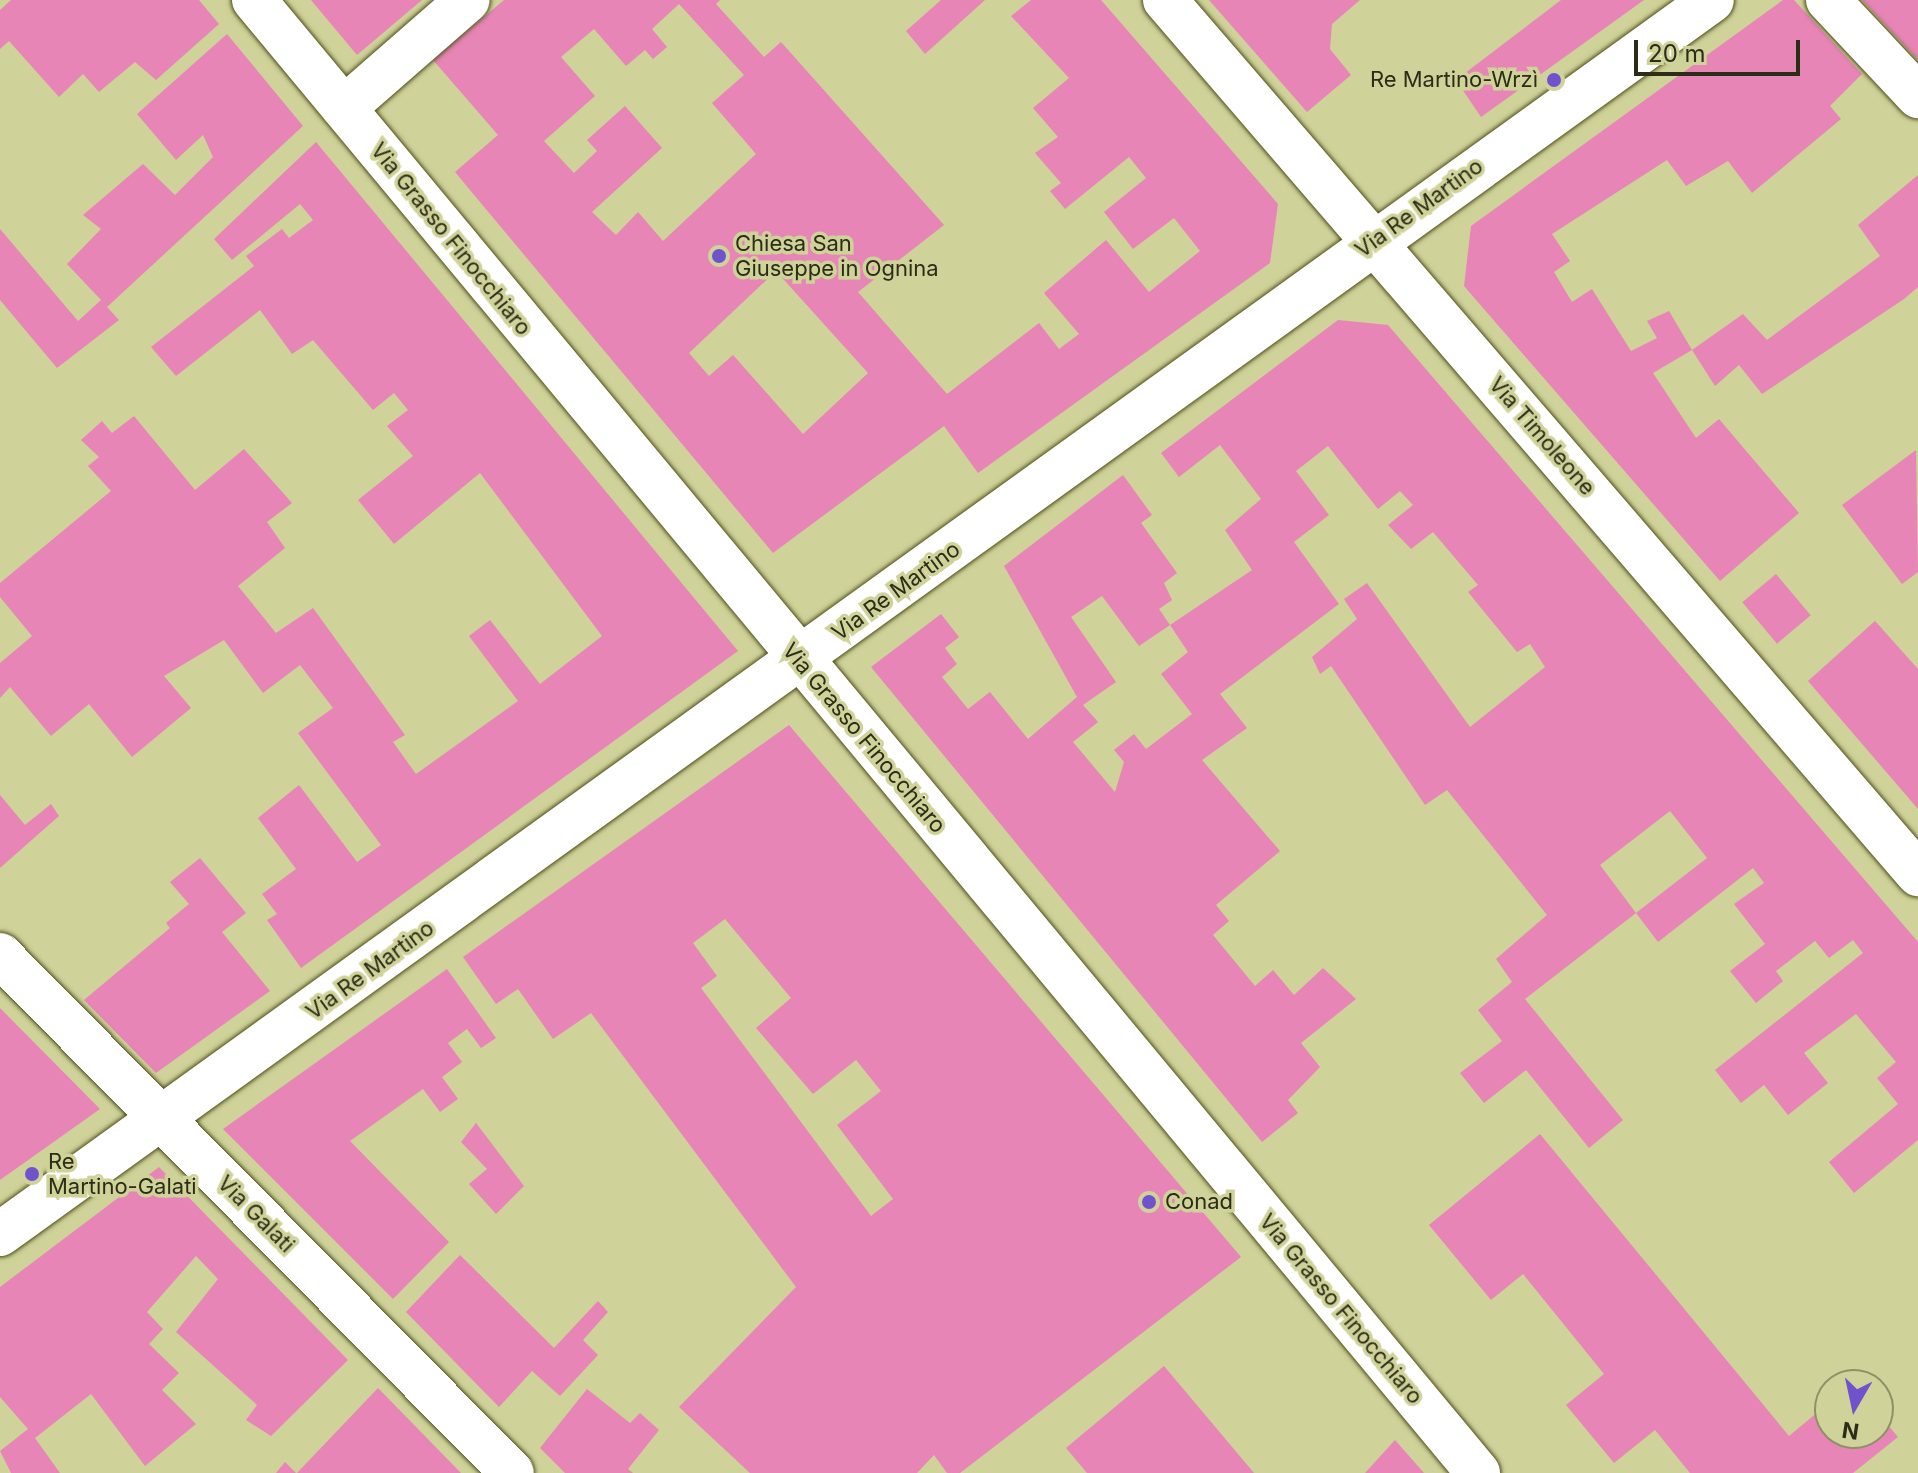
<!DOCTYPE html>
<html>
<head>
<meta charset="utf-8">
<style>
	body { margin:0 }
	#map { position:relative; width:1918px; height:1473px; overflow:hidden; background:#cfd299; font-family:Inter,sans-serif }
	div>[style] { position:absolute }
	.building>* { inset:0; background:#e785b6; transform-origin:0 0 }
	.roads { filter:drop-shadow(0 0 2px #4f4f1a) drop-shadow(0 0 2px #4f4f1a) }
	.minor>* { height:44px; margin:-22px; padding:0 22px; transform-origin:22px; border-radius:22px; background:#fff }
	.major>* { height:44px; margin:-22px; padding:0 22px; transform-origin:22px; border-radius:22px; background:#fff }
	.dots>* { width:22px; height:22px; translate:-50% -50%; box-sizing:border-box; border:4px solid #cfd299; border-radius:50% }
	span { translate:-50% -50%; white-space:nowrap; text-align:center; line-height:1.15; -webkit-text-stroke:7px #cfd299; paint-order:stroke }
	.poi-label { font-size:22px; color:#2c2d17 }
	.right { translate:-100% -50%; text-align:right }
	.left { translate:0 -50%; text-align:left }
	.street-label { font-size:22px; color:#2c2d17 }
	.north { position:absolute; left:1814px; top:1369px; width:80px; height:80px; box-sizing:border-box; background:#cfd299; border:2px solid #8e9065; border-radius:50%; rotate:189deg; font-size:22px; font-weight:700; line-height:32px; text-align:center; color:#2c2d17 }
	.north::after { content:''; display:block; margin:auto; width:28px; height:36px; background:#7053cc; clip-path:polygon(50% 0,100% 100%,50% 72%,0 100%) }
	.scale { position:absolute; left:1634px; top:40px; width:166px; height:36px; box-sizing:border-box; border:4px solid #2c2d17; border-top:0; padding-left:10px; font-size:24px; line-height:28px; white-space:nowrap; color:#2c2d17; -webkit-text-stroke:6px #cfd299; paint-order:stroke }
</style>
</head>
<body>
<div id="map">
	<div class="building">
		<i style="clip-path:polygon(11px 0,199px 0,219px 24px,156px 80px,135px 62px,99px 92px,83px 74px,59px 97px,9px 41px,0 49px,0 10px)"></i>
		<i style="clip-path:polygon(311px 0,422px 0,357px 55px)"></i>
		<i style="clip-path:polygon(evenodd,504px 0,720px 0,716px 4px,764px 57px,781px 42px,944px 225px,858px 292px,947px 394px,1039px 323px,1059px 349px,1079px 334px,1044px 293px,1106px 240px,1149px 292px,1200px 251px,1174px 218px,1133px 249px,1104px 212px,1146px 178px,1129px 157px,1065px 209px,1050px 191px,1061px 183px,1035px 153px,1058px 137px,1033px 108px,1069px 78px,1011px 16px,1031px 0,1101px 0,1278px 204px,1270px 263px,978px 473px,944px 426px,773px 553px,455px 172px,498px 135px,433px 60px,504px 0,679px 4px,744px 75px,712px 103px,756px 154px,663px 241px,638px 212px,616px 235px,592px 212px,662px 148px,625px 106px,587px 140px,597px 151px,574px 173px,544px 141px,595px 96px,561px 57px,594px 29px,626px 66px,645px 50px,653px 59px,667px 47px,652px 29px,679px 4px,504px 0,776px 271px,868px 373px,803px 434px,733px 355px,709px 376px,689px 353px,776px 271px)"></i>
		<i style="clip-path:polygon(941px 0,985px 0,925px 54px,906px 31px)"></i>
		<i style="clip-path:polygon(1209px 0,1360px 0,1332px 24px,1330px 49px,1351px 75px,1307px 112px)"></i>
		<i style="clip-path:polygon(1561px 0,1644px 0,1481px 117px,1456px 80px)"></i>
		<i style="clip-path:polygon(1783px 0,1794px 0,1862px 74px,1830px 106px,1841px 119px,1752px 193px,1728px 161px,1686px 186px,1667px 160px,1552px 234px,1570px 261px,1554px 272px,1572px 302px,1592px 289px,1631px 351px,1657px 338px,1647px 321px,1669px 311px,1692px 350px,1743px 314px,1767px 340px,1880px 256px,1858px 225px,1918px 175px,1918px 287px,1904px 299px,1762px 394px,1739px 365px,1715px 386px,1692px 350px,1653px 373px,1696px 438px,1719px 419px,1799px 513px,1720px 581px,1464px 286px,1471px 226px)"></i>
		<i style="clip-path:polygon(1862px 0,1918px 0,1918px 60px)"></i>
		<i style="clip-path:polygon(227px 34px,303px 126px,107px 307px,119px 320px,57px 368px,0 300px,0 229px,78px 321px,101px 300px,67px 264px,101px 229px,83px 215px,143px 164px,175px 195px,213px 157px,203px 135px,176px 160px,137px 114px)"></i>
		<i style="clip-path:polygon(316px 142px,738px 651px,301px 968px,267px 920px,277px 914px,262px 894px,296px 869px,258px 818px,299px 785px,357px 862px,381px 845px,298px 733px,333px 708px,300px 665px,263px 693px,224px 640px,164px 676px,191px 708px,132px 757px,89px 704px,51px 736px,10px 687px,0 698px,0 663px,32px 636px,0 597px,0 583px,111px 491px,88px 466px,99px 457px,81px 440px,102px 421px,112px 433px,134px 416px,195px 490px,244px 449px,292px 503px,267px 522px,285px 548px,238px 586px,276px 633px,313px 608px,405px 735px,393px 742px,416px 774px,518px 701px,469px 636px,490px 620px,540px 684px,602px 636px,480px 473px,394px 544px,358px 500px,413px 456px,387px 426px,408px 410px,394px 393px,373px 410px,313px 340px,292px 354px,260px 310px,176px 376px,151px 347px,254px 266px,246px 256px,282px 229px,289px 238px,313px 220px,300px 204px,232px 260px,214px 239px)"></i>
		<i style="clip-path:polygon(evenodd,1338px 320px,1388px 325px,1918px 942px,1918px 1140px,1854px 1193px,1829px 1162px,1898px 1104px,1877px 1078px,1896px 1062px,1856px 1014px,1804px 1053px,1828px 1083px,1788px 1115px,1764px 1085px,1741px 1103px,1715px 1070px,1863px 953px,1853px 940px,1829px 958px,1815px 941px,1776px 971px,1783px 981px,1756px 1003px,1730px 971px,1765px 944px,1734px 904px,1764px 883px,1753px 868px,1658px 942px,1636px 913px,1525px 999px,1623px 1120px,1589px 1148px,1526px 1070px,1484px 1103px,1460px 1073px,1502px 1041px,1478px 1010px,1512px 982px,1496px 959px,1547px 915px,1447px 790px,1425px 805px,1331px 666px,1320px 674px,1312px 657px,1357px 619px,1344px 599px,1367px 583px,1470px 727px,1545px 667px,1530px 644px,1517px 652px,1468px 592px,1478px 585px,1433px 532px,1411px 549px,1388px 525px,1413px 505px,1400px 491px,1378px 509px,1328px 446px,1296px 471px,1329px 515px,1294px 542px,1339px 604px,1220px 694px,1247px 728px,1202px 760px,1280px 851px,1216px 905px,1229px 921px,1213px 935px,1255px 986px,1273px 970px,1294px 995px,1323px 968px,1356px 999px,1301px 1043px,1320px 1067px,1288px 1100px,1298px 1113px,1262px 1142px,871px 667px,941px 614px,959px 637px,945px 648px,957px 664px,942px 677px,968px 709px,990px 692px,1028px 739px,1077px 697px,1004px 566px,1123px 475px,1152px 515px,1141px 523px,1177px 573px,1164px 583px,1172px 600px,1159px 609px,1170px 625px,1252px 570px,1225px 530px,1261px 499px,1220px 445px,1179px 477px,1161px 453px,1338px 320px,1102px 596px,1139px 646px,1170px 625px,1188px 652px,1161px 674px,1192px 714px,1146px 749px,1134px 734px,1114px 750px,1124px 762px,1115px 792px,1073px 742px,1098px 722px,1083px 705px,1116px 682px,1071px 617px,1102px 596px,1338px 320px,1670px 811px,1707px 858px,1636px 913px,1600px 865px,1670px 811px)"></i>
		<i style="clip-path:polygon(1916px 450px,1918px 572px,1902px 584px,1842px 505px)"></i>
		<i style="left:1776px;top:574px;width:54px;height:44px;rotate:50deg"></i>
		<i style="clip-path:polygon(1875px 621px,1918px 669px,1918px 809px,1808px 681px)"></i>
		<i style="clip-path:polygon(evenodd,789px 725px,1241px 1257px,960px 1473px,947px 1473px,934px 1455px,917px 1473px,750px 1473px,679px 1407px,796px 1287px,591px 1013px,553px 1039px,518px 989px,496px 1004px,463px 957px,789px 725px,725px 919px,791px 998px,756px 1028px,813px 1094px,856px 1060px,881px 1091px,837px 1125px,893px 1199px,871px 1216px,701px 988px,717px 976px,693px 943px,725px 919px)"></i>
		<i style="clip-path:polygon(0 795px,25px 825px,51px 804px,59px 816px,0 868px)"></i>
		<i style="clip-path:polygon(200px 858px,246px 913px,222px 932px,270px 991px,156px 1073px,84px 1000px,170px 928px,166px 923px,189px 904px,170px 882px)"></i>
		<i style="clip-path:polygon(447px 969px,496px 1038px,481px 1048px,467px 1029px,448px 1043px,462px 1062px,442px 1077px,458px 1099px,440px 1112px,423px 1089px,350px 1141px,449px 1242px,393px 1299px,223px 1129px)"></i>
		<i style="clip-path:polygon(0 1008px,100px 1109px,0 1180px)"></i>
		<i style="clip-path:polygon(476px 1123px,524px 1186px,496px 1214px,469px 1184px,487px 1169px,461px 1142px)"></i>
		<i style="clip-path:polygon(1540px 1134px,1789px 1436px,1830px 1402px,1830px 1433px,1878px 1433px,1878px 1413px,1898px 1437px,1853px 1473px,1690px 1473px,1655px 1430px,1614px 1463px,1566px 1405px,1604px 1374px,1523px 1274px,1491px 1300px,1429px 1225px)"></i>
		<i style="clip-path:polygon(159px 1167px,348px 1360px,271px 1436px,246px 1420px,257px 1405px,176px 1332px,218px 1279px,196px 1256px,147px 1312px,163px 1329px,149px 1344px,179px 1373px,162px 1390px,196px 1424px,145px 1466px,91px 1394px,35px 1438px,60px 1473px,11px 1473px,0 1451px,28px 1429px,0 1397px,0 1287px)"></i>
		<i style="clip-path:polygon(460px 1255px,554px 1348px,598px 1301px,608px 1312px,583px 1340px,598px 1355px,560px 1396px,532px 1371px,499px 1407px,406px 1312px)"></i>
		<i style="clip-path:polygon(1164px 1366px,1254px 1473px,1087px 1473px,1066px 1448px)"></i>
		<i style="clip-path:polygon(378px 1388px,461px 1473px,297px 1473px)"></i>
		<i style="clip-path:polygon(587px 1389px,630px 1423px,640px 1413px,659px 1430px,628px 1469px,633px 1473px,565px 1473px,540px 1448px)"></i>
		<i style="clip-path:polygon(1395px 1440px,1424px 1473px,1365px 1473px)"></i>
		<i style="clip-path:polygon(285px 1462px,296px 1473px,276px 1473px)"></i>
	</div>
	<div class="roads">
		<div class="minor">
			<i style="left:1165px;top:0;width:1154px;rotate:49.25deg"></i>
			<i style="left:1828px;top:0;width:132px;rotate:46.8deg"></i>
			<i style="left:344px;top:108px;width:164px;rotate:-41.1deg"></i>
			<i style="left:0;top:955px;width:728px;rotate:45.33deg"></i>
			<i style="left:0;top:1234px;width:2110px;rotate:-35.78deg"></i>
		</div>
		<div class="major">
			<i style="left:254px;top:0;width:1915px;rotate:50.27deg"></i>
		</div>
	</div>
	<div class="dots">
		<i style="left:1554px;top:80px;background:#7053cc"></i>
		<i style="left:719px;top:256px;background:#7053cc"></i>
		<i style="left:32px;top:1174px;background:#7053cc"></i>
		<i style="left:1149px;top:1202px;background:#7053cc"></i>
	</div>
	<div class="poi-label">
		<span class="right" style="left:1538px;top:80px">Re Martino-Wrzì</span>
		<span class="left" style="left:735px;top:256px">Chiesa San<br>Giuseppe in Ognina</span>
		<span class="left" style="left:48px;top:1174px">Re<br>Martino-Galati</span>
		<span class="left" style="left:1165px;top:1202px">Conad</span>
	</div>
	<div class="street-label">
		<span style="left:1419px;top:208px;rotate:-36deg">Via Re Martino</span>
		<span style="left:451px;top:239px;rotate:51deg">Via Grasso Finocchiaro</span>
		<span style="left:1542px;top:436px;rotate:49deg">Via Timoleone</span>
		<span style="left:896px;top:591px;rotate:-36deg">Via Re Martino</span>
		<span style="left:864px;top:738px;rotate:50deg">Via Grasso Finocchiaro</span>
		<span style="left:370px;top:970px;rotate:-36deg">Via Re Martino</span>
		<span style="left:256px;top:1214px;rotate:45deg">Via Galati</span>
		<span style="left:1341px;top:1309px;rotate:50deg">Via Grasso Finocchiaro</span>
	</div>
	<div class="north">N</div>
	<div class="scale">20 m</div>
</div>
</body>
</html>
